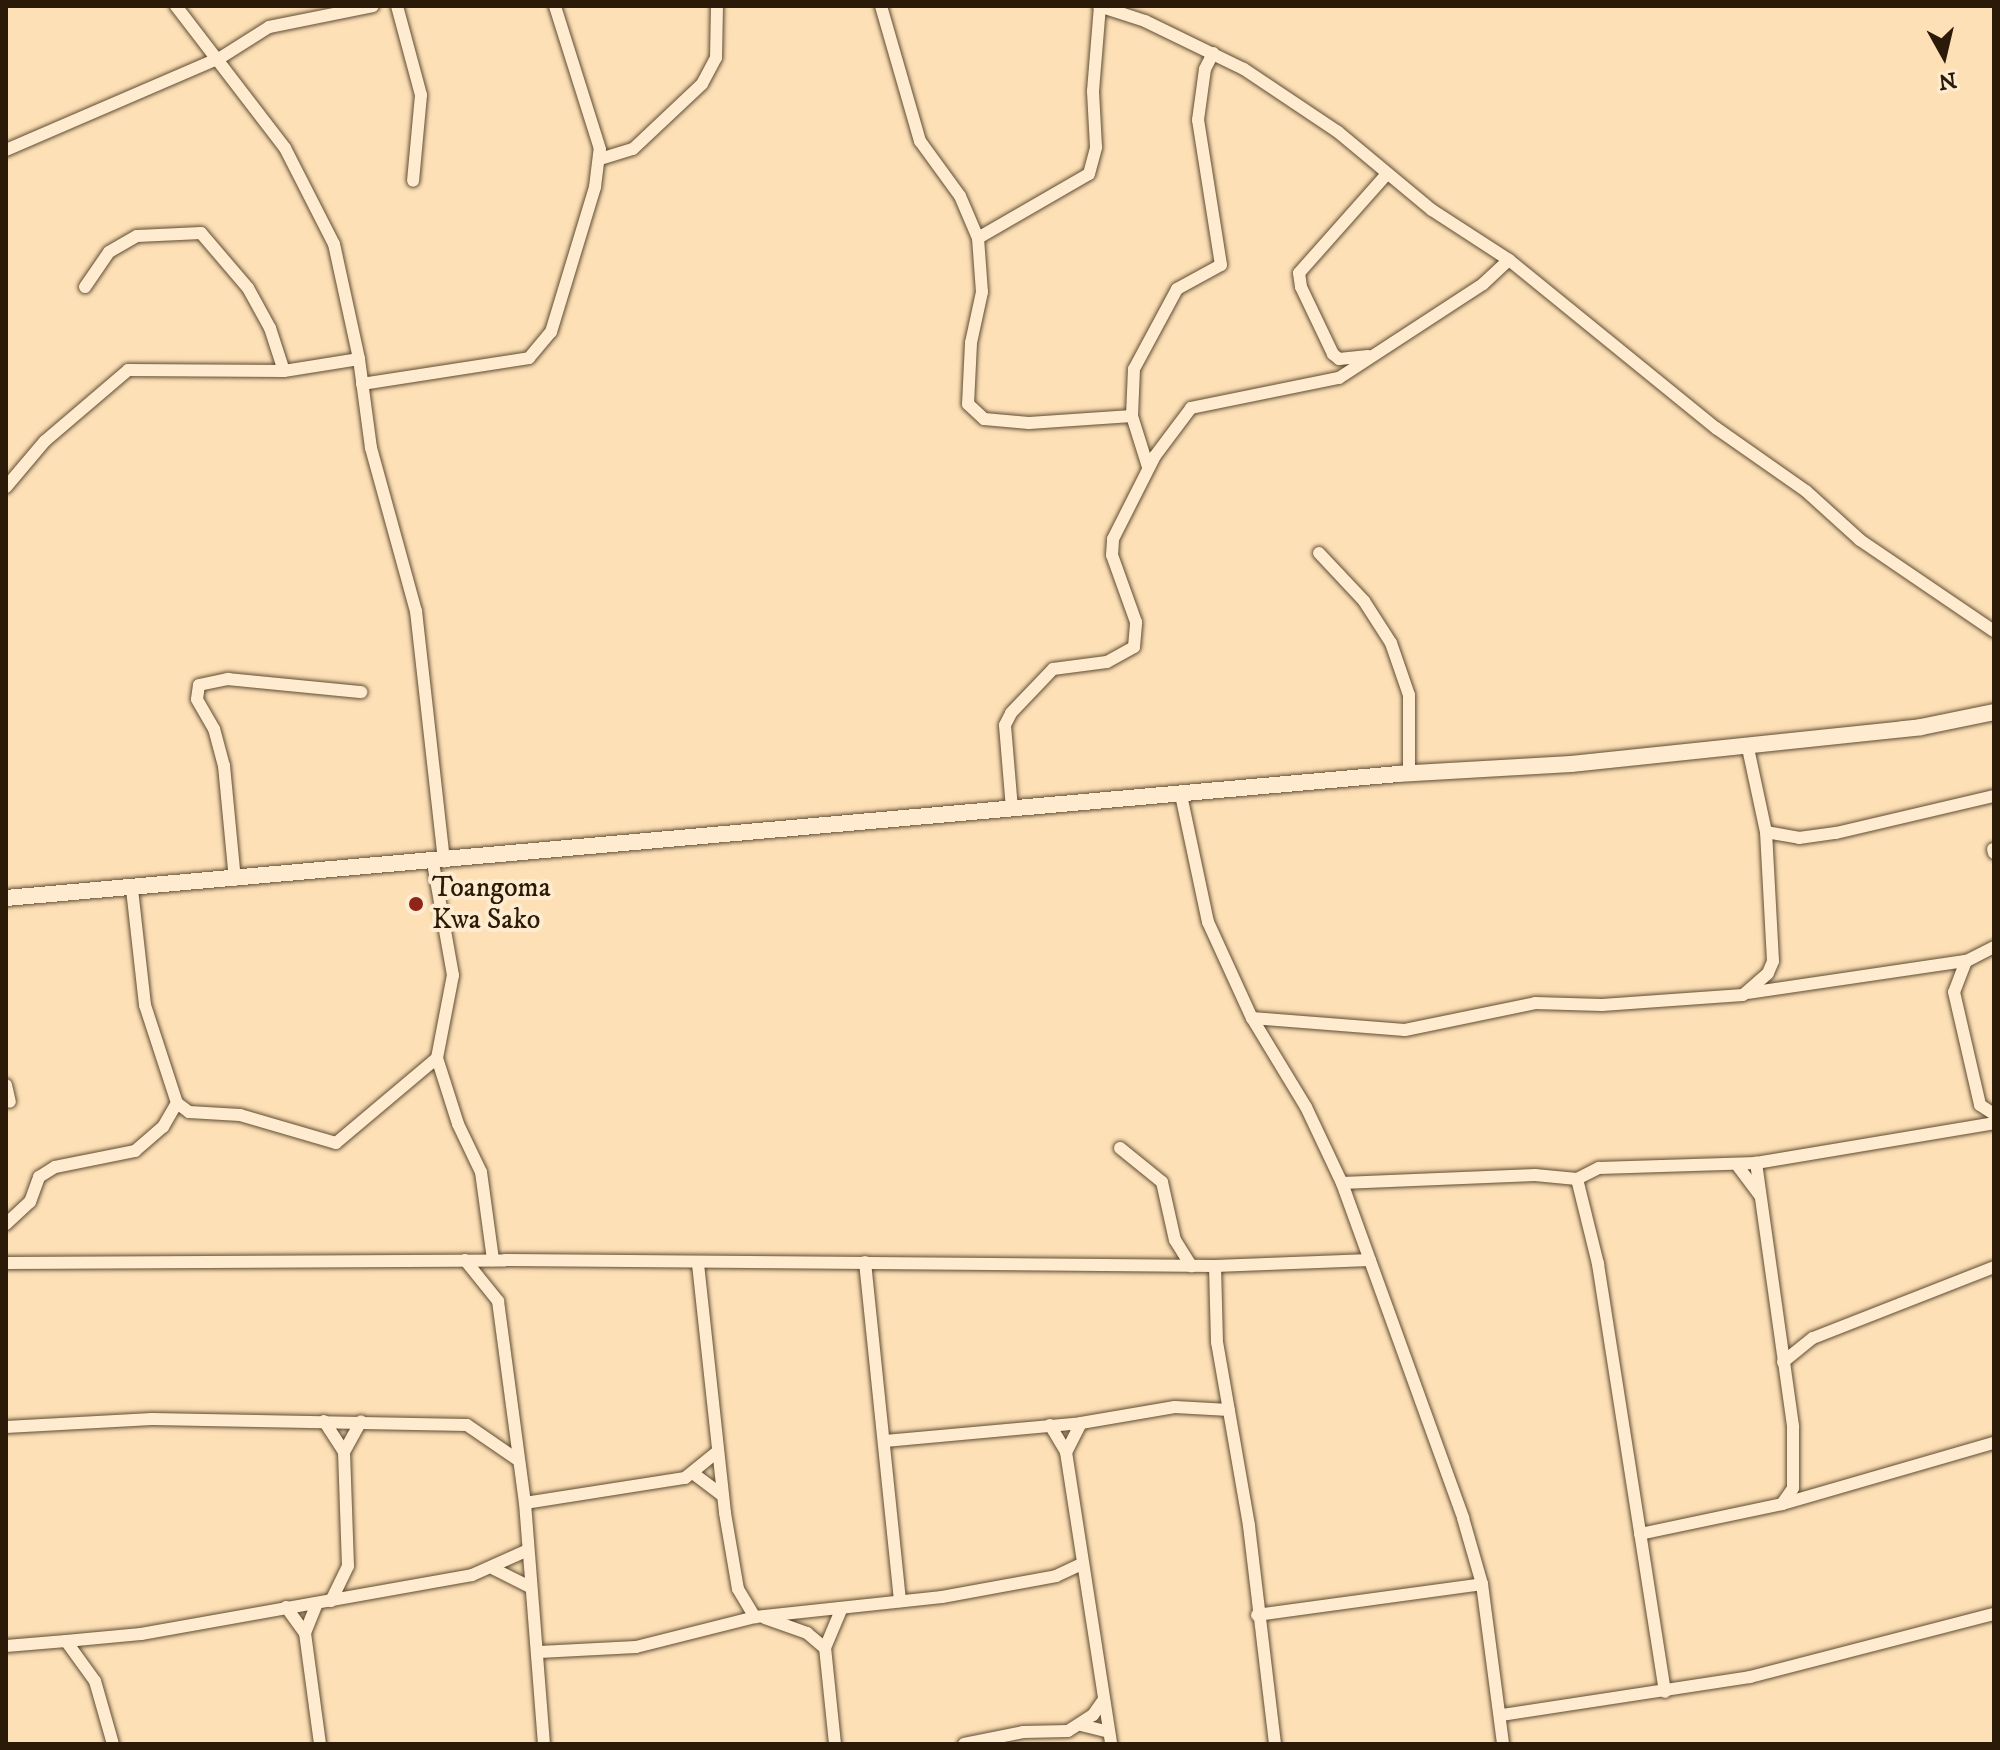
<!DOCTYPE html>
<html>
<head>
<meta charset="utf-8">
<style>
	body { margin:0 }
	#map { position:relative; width:2000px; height:1750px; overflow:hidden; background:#fde0b6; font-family:"IM FELL DW Pica",serif }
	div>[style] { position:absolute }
	.roads { filter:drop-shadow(0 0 2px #5f4c33) drop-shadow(0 0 2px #5f4c33) }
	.street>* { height:12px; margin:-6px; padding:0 6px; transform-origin:6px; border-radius:6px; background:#feebd0 }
	.secondary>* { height:16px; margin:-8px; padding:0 8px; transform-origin:8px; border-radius:8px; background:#feebd0 }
	.dots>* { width:22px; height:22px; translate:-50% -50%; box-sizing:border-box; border:4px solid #feebd0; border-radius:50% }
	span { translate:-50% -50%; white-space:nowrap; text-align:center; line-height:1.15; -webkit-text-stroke:8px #feebd0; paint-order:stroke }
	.poi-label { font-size:28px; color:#2a1a07 }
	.left { translate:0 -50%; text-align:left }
	.frame { position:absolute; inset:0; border:8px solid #2a1a07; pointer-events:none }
	.north { position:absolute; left:1904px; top:16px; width:80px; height:80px; -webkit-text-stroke:6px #feebd0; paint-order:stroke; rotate:172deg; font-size:22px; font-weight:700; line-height:32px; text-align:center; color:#2a1a07 }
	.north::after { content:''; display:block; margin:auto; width:28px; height:36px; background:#2a1a07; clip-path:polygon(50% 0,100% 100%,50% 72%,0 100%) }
</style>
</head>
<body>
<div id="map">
	<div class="roads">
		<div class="street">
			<i style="left:176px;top:6px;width:179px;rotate:52.5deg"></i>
			<i style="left:285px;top:148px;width:108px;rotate:63deg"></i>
			<i style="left:334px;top:244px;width:118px;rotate:77.7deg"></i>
			<i style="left:359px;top:359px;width:90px;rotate:82.3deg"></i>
			<i style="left:371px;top:448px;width:169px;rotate:74.6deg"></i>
			<i style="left:416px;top:611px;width:252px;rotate:83.6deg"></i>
			<i style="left:397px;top:6px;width:92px;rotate:74.9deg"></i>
			<i style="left:421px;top:95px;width:86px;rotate:95.3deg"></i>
			<i style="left:881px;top:6px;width:141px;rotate:73.9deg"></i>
			<i style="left:920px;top:141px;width:68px;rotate:54deg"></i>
			<i style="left:960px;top:196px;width:46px;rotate:66.8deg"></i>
			<i style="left:978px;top:238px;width:54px;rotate:85.8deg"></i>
			<i style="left:982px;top:292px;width:52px;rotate:102.2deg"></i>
			<i style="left:971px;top:343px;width:61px;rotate:92.8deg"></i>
			<i style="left:968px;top:404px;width:22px;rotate:43deg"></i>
			<i style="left:984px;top:419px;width:45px;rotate:5.1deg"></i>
			<i style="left:1029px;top:423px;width:103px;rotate:-3.9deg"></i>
			<i style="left:1099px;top:6px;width:48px;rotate:18.1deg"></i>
			<i style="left:1145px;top:21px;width:110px;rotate:25.9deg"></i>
			<i style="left:1244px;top:69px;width:113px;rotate:33.8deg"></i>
			<i style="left:1338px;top:132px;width:122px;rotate:39.7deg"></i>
			<i style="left:1432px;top:210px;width:92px;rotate:33deg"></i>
			<i style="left:1509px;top:260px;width:267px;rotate:39.1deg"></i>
			<i style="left:1716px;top:428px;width:110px;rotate:35deg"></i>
			<i style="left:1806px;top:491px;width:73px;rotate:42.2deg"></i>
			<i style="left:1860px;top:540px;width:162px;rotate:34.2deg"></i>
			<i style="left:6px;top:150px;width:233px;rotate:-23.3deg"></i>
			<i style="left:220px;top:58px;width:58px;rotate:-32.3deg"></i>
			<i style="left:269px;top:27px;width:106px;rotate:-11.4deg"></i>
			<i style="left:600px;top:159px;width:34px;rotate:-17deg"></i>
			<i style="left:633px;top:149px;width:95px;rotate:-43.3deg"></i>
			<i style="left:702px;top:84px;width:30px;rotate:-62deg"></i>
			<i style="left:716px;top:58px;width:52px;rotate:-88.9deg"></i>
			<i style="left:978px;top:238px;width:128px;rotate:-30deg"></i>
			<i style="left:1089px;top:174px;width:28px;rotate:-75deg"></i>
			<i style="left:1096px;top:147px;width:56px;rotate:-93.1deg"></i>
			<i style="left:1093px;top:91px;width:85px;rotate:-85.3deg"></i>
			<i style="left:85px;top:287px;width:42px;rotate:-55.6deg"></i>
			<i style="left:109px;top:252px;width:32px;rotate:-30deg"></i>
			<i style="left:137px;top:236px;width:64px;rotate:-2.7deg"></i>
			<i style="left:201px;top:233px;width:72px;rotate:49.5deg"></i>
			<i style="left:248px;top:288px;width:46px;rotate:61.2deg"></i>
			<i style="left:270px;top:328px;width:45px;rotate:72deg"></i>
			<i style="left:1368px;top:356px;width:29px;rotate:174deg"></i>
			<i style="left:1339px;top:359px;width:8px;rotate:-140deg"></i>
			<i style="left:1333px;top:354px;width:74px;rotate:-115.5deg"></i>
			<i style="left:1301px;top:287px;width:14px;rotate:-98deg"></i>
			<i style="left:1299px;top:273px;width:131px;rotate:-48.4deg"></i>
			<i style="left:362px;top:384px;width:169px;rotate:-8.8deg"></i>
			<i style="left:529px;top:358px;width:34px;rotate:-50deg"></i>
			<i style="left:551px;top:332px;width:152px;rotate:-73.1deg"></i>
			<i style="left:595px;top:187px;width:38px;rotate:-83deg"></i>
			<i style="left:600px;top:149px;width:150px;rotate:-107.5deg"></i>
			<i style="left:1148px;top:467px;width:53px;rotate:-107.4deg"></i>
			<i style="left:1132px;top:416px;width:47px;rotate:-87.6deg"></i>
			<i style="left:1134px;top:369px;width:91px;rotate:-61.7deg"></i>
			<i style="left:1177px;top:289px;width:50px;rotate:-28.6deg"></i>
			<i style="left:1221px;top:265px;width:147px;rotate:-99deg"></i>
			<i style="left:1198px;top:120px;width:51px;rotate:-82.2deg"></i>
			<i style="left:1205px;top:69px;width:18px;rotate:-63deg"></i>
			<i style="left:6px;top:487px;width:60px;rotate:-49.7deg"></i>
			<i style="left:45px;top:441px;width:109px;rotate:-40.5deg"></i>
			<i style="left:128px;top:370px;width:156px;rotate:0.4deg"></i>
			<i style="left:284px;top:371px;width:76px;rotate:-9.1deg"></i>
			<i style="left:1319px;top:553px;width:66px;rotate:46.8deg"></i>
			<i style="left:1364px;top:601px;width:50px;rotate:57.3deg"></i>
			<i style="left:1391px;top:643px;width:55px;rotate:70.9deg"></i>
			<i style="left:1409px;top:695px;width:79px;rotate:90deg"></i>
			<i style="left:1181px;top:795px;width:130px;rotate:78deg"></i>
			<i style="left:1208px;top:922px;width:106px;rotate:65.4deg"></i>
			<i style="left:1252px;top:1018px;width:104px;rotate:58.8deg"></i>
			<i style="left:1306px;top:1107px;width:84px;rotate:64.7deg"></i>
			<i style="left:1342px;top:1183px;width:356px;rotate:70.1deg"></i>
			<i style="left:1463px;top:1518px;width:69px;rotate:73.9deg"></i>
			<i style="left:1482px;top:1584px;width:161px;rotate:82.5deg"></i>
			<i style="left:1012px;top:809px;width:84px;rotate:-94.8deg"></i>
			<i style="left:1005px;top:725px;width:13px;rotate:-63deg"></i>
			<i style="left:1011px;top:713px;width:61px;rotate:-46.3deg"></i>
			<i style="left:1053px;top:669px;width:54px;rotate:-7.4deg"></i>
			<i style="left:1107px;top:662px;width:31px;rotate:-29deg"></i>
			<i style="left:1134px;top:647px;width:25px;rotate:-85deg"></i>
			<i style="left:1136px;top:622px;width:71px;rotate:-109.7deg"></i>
			<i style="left:1112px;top:555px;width:16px;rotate:-86deg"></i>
			<i style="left:1113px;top:539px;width:93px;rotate:-63.2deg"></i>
			<i style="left:1155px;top:456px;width:60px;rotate:-53.1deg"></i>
			<i style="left:1191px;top:408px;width:151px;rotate:-11.5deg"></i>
			<i style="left:1339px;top:378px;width:172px;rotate:-33.1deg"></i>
			<i style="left:1483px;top:284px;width:35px;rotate:-43deg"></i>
			<i style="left:1766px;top:832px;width:34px;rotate:10deg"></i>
			<i style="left:1799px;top:838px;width:37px;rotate:-8deg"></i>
			<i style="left:1836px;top:833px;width:162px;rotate:-13.2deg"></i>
			<i style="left:1993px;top:849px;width:4px;rotate:76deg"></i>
			<i style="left:433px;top:863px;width:114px;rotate:79.9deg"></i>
			<i style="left:453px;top:975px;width:85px;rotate:100.9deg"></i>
			<i style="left:437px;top:1058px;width:69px;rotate:72.3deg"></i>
			<i style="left:458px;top:1124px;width:53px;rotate:64.4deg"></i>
			<i style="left:481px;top:1172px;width:89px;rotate:82.2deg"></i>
			<i style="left:235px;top:880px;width:115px;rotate:-95.5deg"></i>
			<i style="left:224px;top:766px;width:38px;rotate:-105deg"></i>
			<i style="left:214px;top:729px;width:34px;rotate:-120deg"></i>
			<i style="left:197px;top:699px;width:14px;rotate:-82deg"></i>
			<i style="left:199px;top:685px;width:30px;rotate:-12deg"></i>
			<i style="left:228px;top:679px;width:134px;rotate:5.6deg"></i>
			<i style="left:1994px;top:947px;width:31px;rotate:153deg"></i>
			<i style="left:1966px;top:961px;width:33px;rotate:111deg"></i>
			<i style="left:1954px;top:992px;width:116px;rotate:77deg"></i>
			<i style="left:1980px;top:1105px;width:17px;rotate:33deg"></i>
			<i style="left:1748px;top:993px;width:220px;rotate:-8.4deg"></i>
			<i style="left:1252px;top:1018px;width:153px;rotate:4.5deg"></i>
			<i style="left:1405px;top:1030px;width:133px;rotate:-11.7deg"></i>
			<i style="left:1535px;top:1003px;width:67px;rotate:1.7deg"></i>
			<i style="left:1602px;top:1005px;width:141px;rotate:-4.1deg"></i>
			<i style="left:1743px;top:995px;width:33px;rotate:-41deg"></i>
			<i style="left:1768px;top:973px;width:13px;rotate:-67deg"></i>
			<i style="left:1773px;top:961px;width:129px;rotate:-93.1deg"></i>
			<i style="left:1766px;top:832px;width:86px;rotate:-102.1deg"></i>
			<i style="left:6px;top:1085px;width:17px;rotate:77deg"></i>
			<i style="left:177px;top:1103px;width:15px;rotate:37deg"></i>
			<i style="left:189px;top:1112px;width:51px;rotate:3.4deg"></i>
			<i style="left:240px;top:1115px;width:100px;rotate:16.3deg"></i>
			<i style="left:336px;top:1143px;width:132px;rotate:-40.1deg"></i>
			<i style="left:1120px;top:1148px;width:54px;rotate:39deg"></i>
			<i style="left:1162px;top:1182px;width:59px;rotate:77.4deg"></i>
			<i style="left:1175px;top:1240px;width:31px;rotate:58deg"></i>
			<i style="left:1737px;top:1165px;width:38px;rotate:53deg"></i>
			<i style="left:1577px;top:1179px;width:25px;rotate:-27deg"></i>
			<i style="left:1599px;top:1168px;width:157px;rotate:-1.8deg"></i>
			<i style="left:1756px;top:1163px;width:241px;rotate:-9.5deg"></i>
			<i style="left:1342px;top:1183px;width:193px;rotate:-2.4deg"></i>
			<i style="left:1535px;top:1175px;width:42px;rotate:5.4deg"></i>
			<i style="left:1577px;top:1179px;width:88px;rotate:76.1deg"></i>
			<i style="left:1598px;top:1264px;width:433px;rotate:81.1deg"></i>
			<i style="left:6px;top:1224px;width:33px;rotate:-43deg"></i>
			<i style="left:30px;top:1202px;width:27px;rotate:-70deg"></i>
			<i style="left:39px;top:1177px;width:19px;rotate:-32deg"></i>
			<i style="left:55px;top:1167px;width:82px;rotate:-11.3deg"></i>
			<i style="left:135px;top:1151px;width:37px;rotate:-41deg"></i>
			<i style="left:163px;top:1127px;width:28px;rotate:-60deg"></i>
			<i style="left:177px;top:1103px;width:103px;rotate:-108.1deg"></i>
			<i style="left:145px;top:1005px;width:117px;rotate:-96.4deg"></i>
			<i style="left:465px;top:1260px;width:53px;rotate:51.2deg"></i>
			<i style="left:498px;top:1301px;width:204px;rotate:82.4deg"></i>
			<i style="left:525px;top:1503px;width:242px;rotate:85.5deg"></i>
			<i style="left:865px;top:1262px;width:341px;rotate:84.1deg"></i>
			<i style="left:6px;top:1263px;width:499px;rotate:-0.3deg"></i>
			<i style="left:505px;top:1260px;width:710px;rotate:0.48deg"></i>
			<i style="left:1215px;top:1266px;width:155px;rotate:-2.2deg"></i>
			<i style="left:698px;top:1264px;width:250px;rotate:83.8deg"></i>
			<i style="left:725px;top:1513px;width:77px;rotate:80.3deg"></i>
			<i style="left:738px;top:1589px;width:33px;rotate:59deg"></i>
			<i style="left:1215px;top:1266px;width:76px;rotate:88.5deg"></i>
			<i style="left:1217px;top:1342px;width:187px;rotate:80.1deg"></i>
			<i style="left:1249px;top:1526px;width:220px;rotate:83.2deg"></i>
			<i style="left:1783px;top:1362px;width:38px;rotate:-39deg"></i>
			<i style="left:1813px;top:1338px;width:194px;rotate:-21.4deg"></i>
			<i style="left:324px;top:1421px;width:37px;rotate:57deg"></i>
			<i style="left:1081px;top:1423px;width:33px;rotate:117deg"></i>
			<i style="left:1066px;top:1452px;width:295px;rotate:81.2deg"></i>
			<i style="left:1050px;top:1425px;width:31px;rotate:59deg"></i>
			<i style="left:6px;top:1427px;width:146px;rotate:-3.1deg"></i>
			<i style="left:152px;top:1419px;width:315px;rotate:1.1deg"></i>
			<i style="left:467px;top:1425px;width:62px;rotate:34.5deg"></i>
			<i style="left:885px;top:1441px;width:197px;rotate:-5.2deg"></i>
			<i style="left:1081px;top:1423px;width:95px;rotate:-9.7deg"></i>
			<i style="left:1175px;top:1407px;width:54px;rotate:3.2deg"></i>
			<i style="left:694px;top:1474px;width:36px;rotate:37deg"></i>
			<i style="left:525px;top:1503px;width:162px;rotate:-8.9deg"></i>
			<i style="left:685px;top:1478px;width:41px;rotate:-39.1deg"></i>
			<i style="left:1782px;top:1504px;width:221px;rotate:-16.1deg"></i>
			<i style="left:1640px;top:1534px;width:145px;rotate:-11.9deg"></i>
			<i style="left:1782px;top:1504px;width:19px;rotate:-55deg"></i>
			<i style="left:1793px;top:1488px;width:62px;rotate:-90deg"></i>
			<i style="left:1793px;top:1426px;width:266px;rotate:-98deg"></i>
			<i style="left:494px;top:1569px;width:40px;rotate:26.6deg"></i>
			<i style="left:331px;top:1601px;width:39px;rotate:-64deg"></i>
			<i style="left:348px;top:1566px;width:114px;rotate:-92deg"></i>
			<i style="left:344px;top:1452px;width:35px;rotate:-61deg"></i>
			<i style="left:286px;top:1607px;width:32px;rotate:54deg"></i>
			<i style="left:305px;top:1633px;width:112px;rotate:82.3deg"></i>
			<i style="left:1257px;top:1615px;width:227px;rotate:-7.8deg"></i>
			<i style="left:765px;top:1618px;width:45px;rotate:19.7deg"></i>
			<i style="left:807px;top:1633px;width:23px;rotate:40deg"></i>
			<i style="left:305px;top:1633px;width:32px;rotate:-68deg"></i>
			<i style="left:66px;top:1641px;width:75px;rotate:-5.3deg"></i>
			<i style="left:141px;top:1634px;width:336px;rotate:-10.1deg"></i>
			<i style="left:472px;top:1575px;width:59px;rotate:-24deg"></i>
			<i style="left:6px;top:1646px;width:60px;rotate:-4.8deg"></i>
			<i style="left:66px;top:1641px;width:49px;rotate:54.1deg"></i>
			<i style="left:95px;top:1681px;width:66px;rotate:74.1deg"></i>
			<i style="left:539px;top:1652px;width:97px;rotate:-3deg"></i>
			<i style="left:636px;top:1647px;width:123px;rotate:-14.1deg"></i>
			<i style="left:755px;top:1617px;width:188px;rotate:-6.1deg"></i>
			<i style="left:942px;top:1597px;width:116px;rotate:-10.4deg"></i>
			<i style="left:1056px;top:1576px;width:26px;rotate:-25deg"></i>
			<i style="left:1502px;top:1715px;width:251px;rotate:-8.7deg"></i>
			<i style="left:1750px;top:1677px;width:252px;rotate:-14.5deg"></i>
			<i style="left:1081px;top:1725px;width:29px;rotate:14deg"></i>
			<i style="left:835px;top:1744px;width:97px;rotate:-95.9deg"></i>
			<i style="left:825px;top:1648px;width:41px;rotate:-67.2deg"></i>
			<i style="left:964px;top:1744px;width:60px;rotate:-11.5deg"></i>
			<i style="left:1023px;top:1732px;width:45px;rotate:-1.3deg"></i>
			<i style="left:1068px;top:1731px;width:30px;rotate:-33deg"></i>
			<i style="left:1093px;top:1715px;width:19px;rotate:-55deg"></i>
		</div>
		<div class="secondary">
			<i style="left:6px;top:898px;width:1397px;rotate:-5.09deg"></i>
			<i style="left:1397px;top:774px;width:174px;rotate:-3.3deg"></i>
			<i style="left:1571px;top:764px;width:352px;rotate:-6deg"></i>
			<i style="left:1921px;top:727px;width:75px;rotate:-11.6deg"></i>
		</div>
	</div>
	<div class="dots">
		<i style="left:416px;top:904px;background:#8f2418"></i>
	</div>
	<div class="poi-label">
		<span class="left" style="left:432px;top:904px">Toangoma<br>Kwa Sako</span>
	</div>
	<div class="frame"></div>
	<div class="north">N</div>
</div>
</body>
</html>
